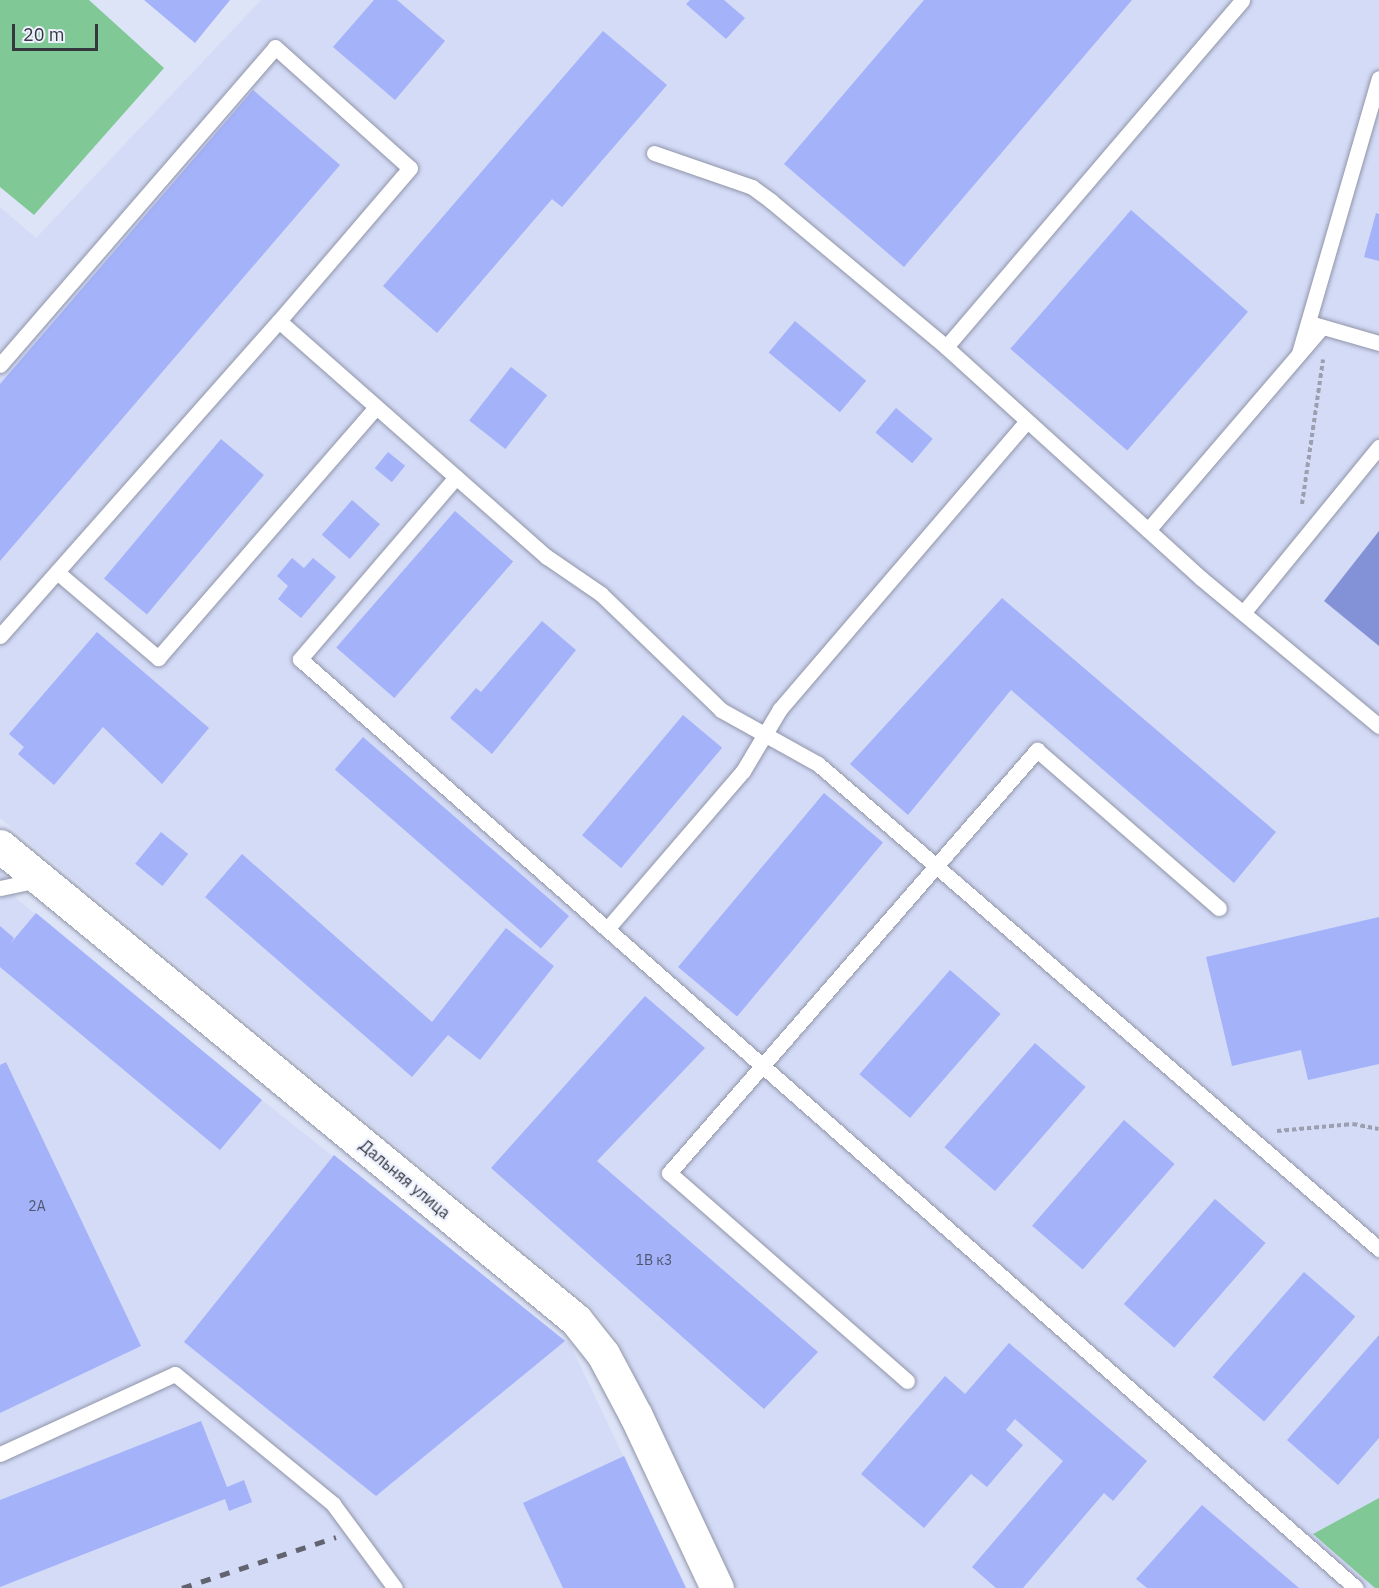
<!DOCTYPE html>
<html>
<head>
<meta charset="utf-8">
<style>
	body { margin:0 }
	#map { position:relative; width:1379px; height:1588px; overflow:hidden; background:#dee4f8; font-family:"IBM Plex Sans",sans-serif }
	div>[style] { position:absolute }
	.built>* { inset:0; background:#d4dbf7 }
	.forest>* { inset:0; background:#80c895 }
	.water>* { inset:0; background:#8392d6 }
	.building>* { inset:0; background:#a3b2f9; transform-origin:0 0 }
	.path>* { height:4px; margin-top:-2px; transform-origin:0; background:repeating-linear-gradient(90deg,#9b9faf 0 4.5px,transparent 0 7.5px) }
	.roads { filter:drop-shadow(0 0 2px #9095a8) drop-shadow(0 0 2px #9095a8) }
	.lane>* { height:15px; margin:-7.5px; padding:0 7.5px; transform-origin:7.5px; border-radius:7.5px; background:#fff }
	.secondary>* { height:33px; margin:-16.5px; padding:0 16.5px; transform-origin:16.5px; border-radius:16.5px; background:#fff }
	.rail>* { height:4.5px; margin-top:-2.25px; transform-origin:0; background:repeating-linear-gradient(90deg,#61646f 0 10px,transparent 0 20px) }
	span { translate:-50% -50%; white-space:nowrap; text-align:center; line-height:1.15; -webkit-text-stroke:4.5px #eef1fe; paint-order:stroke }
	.number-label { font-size:14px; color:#50566e }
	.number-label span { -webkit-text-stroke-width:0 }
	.street-label { font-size:16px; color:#35373f }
	.scale { position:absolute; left:12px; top:24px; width:86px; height:27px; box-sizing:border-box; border:3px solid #35373f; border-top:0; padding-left:8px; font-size:18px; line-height:21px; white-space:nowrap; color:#35373f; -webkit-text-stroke:4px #eef1fe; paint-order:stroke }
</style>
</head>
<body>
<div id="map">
	<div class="built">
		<i style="clip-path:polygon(261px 0,1379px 0,1379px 1588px,735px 1588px,619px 1342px,592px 1307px,0 818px,0 207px,36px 238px)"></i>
		<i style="clip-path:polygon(0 869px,17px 899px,262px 1100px,570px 1344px,686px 1588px,0 1588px)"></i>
	</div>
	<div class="forest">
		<i style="clip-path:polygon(0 0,89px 0,164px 68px,34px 215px,0 187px)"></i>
		<i style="clip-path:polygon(1379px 1498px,1379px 1588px,1375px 1588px,1313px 1534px)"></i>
	</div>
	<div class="water">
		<i style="clip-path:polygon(1379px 531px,1379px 646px,1324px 601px)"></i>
	</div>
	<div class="building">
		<i style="clip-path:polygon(144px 0,230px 0,195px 43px)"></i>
		<i style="clip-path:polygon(374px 0,397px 0,445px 41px,395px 100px,333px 47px)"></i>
		<i style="clip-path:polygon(690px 0,724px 0,745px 18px,726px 39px,686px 4px)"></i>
		<i style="clip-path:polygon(924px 0,1132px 0,904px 267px,784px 164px)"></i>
		<i style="clip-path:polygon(603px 31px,667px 85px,562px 207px,552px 199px,437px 333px,383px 286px)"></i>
		<i style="clip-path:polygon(253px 90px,340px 165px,0 561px,0 384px)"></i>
		<i style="left:1131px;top:210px;width:155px;height:184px;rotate:41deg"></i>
		<i style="clip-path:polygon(1376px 213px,1379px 214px,1379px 261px,1364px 257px)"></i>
		<i style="left:795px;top:321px;width:93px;height:41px;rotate:40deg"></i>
		<i style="left:511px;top:367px;width:46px;height:68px;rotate:38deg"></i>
		<i style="left:896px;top:408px;width:48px;height:32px;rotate:40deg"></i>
		<i style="left:221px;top:439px;width:56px;height:182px;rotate:40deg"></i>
		<i style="left:388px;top:452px;width:22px;height:21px;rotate:39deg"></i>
		<i style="left:352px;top:500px;width:37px;height:46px;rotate:41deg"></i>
		<i style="left:455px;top:511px;width:77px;height:181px;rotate:41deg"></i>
		<i style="clip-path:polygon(292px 558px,304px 568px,313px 558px,336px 577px,301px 618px,278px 599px,288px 586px,277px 576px)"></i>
		<i style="clip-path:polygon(1002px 598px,1276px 832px,1234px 883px,1011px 690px,908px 815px,850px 764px)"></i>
		<i style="clip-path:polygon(542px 621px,576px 650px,492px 754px,450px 718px,476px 688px,481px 692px)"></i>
		<i style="clip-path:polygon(97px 632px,209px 728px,162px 784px,103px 727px,54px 785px,18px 754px,24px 747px,9px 734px)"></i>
		<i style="left:683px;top:715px;width:51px;height:157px;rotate:40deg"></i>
		<i style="left:363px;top:737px;width:273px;height:43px;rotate:41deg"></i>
		<i style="left:824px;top:793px;width:77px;height:227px;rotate:40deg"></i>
		<i style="left:161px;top:832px;width:35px;height:41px;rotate:39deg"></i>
		<i style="clip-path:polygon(242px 854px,432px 1022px,506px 928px,554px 966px,480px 1060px,448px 1035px,412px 1077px,205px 897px)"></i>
		<i style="clip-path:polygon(36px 913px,262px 1100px,220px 1150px,0 967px,0 926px,14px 938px,10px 944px)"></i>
		<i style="clip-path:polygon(1379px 917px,1379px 1064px,1308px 1080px,1301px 1050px,1232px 1066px,1206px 957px)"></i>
		<i style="left:950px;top:970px;width:67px;height:138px;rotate:41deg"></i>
		<i style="clip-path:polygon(645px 996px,705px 1048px,597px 1161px,818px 1352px,764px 1409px,491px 1168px)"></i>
		<i style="left:1035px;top:1043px;width:67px;height:138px;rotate:41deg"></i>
		<i style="clip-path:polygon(6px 1062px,141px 1346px,0 1413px,0 1065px)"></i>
		<i style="left:1124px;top:1120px;width:67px;height:140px;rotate:41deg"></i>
		<i style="clip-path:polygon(334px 1155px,565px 1341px,376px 1496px,184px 1342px)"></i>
		<i style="left:1215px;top:1199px;width:67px;height:139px;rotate:41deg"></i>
		<i style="left:1304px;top:1272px;width:68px;height:139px;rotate:41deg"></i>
		<i style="clip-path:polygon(1379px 1335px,1379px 1438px,1338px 1485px,1287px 1440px)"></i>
		<i style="clip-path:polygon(1009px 1343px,1147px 1461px,1113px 1501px,1104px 1493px,1023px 1588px,996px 1588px,972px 1567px,1063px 1461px,1015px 1419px,1006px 1430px,1023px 1445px,987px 1487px,971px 1474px,924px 1528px,861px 1474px,945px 1376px,965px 1394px)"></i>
		<i style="clip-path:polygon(201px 1421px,227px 1487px,244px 1480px,252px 1502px,229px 1511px,225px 1499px,0 1587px,0 1500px)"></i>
		<i style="clip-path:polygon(624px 1456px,686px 1588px,563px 1588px,523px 1503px)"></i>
		<i style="clip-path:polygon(1202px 1505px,1299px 1588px,1147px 1588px,1136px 1579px)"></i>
	</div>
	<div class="path">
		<i style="left:1302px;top:504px;width:146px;rotate:-81.7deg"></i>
		<i style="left:1277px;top:1131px;width:76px;rotate:-5.3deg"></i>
		<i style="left:1353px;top:1124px;width:26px;rotate:11deg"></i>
	</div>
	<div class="roads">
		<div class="lane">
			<i style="left:654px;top:153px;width:104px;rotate:19.1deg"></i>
			<i style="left:752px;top:187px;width:24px;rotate:36deg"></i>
			<i style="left:771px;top:201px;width:228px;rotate:39.8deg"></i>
			<i style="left:946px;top:347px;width:345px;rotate:42.2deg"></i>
			<i style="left:1202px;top:579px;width:230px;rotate:39.7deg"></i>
			<i style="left:1313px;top:324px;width:69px;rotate:16.1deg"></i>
			<i style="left:946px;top:347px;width:456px;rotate:-49.5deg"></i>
			<i style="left:1299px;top:353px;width:286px;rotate:-73.8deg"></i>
			<i style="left:0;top:365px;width:420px;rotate:-49.1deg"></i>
			<i style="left:275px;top:47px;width:181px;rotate:41.9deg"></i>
			<i style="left:410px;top:168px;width:201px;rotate:130.6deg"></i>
			<i style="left:456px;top:477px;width:240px;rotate:130.6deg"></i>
			<i style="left:300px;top:659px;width:1406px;rotate:41.34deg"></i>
			<i style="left:1148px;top:530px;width:267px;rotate:-49.4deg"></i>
			<i style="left:57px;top:572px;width:133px;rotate:40.4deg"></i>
			<i style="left:158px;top:658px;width:332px;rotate:-49deg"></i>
			<i style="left:1243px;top:613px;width:215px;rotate:-50.7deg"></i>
			<i style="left:0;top:636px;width:421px;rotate:-48.5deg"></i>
			<i style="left:279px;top:321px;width:357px;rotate:41.4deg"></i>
			<i style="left:547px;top:557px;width:65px;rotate:34.4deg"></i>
			<i style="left:601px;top:594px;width:167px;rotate:44deg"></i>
			<i style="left:721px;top:710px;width:111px;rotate:29.1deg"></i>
			<i style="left:818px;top:764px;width:742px;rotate:40.84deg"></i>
			<i style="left:0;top:888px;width:39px;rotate:-12deg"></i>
			<i style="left:607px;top:929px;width:208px;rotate:-49.3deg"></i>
			<i style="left:743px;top:771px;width:72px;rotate:-59.2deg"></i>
			<i style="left:780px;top:709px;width:379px;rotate:-49.4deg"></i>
			<i style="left:907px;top:1381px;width:316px;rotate:-138.8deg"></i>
			<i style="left:669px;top:1173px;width:561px;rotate:-48.98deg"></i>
			<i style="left:1037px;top:750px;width:241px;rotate:41deg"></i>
			<i style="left:0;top:1454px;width:192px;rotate:-24.6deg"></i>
			<i style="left:175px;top:1374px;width:205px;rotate:39.4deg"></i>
			<i style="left:333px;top:1504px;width:104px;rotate:53.6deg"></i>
		</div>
		<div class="secondary">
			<i style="left:0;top:846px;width:746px;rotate:39.45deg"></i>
			<i style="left:576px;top:1320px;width:43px;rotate:51.5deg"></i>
			<i style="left:603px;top:1354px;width:70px;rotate:62deg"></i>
			<i style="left:636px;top:1416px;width:190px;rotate:64.8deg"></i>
		</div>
	</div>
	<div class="rail">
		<i style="left:182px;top:1588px;width:162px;rotate:-18.3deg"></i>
	</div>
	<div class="number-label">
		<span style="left:37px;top:1206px">2А</span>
		<span style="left:654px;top:1260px">1В к3</span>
	</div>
	<div class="street-label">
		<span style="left:405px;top:1179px;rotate:40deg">Дальняя улица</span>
	</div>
	<div class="scale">20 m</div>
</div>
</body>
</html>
